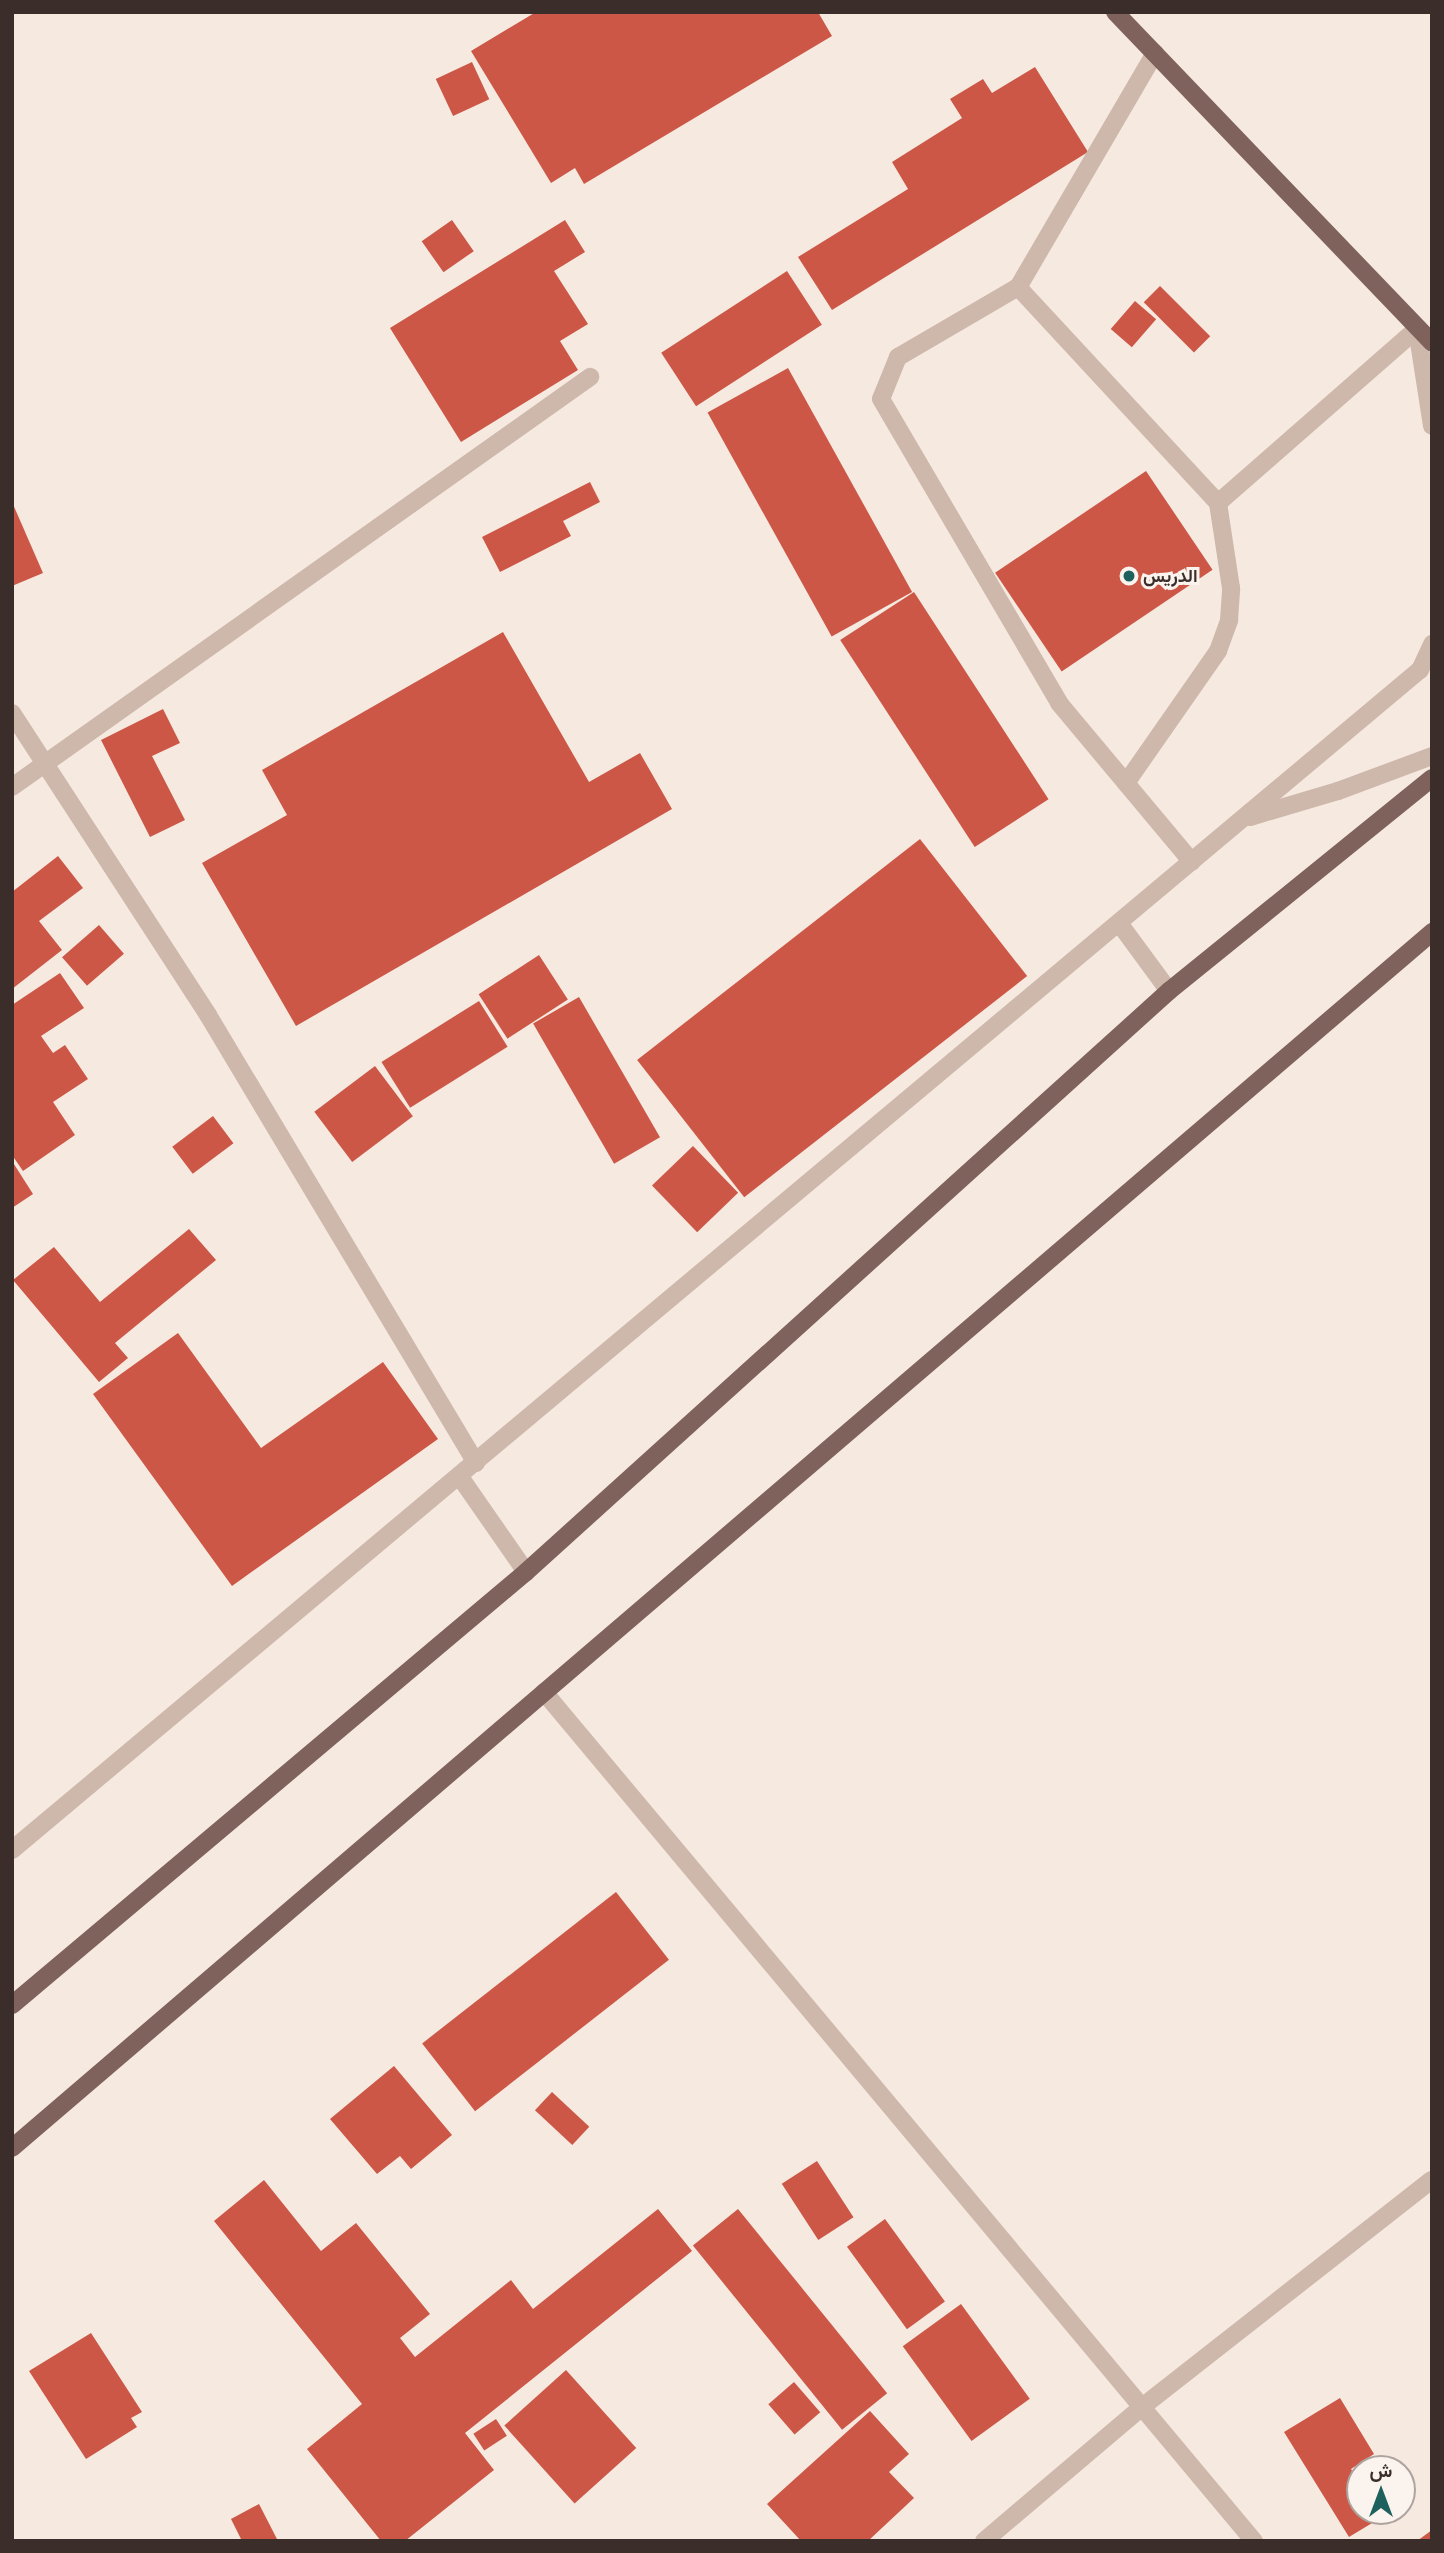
<!DOCTYPE html>
<html>
<head>
<meta charset="utf-8">
<style>
	body { margin:0 }
	#map { position:relative; width:1444px; height:2553px; overflow:hidden; background:#f5e9e0; font-family:Inter,Vazirmatn,sans-serif }
	div>[style] { position:absolute }
	.building>* { inset:0; background:#cc5746; transform-origin:0 0 }
	.service>* { height:18px; margin:-9px; padding:0 9px; transform-origin:9px; border-radius:9px; background:#ceb7ab }
	.minor>* { height:18px; margin:-9px; padding:0 9px; transform-origin:9px; border-radius:9px; background:#ceb7ab }
	.primary>* { height:18px; margin:-9px; padding:0 9px; transform-origin:9px; border-radius:9px; background:#7e625b }
	.dots>* { width:19px; height:19px; translate:-50% -50%; box-sizing:border-box; border:4px solid #fbf3ed; border-radius:50% }
	span { translate:-50% -50%; white-space:nowrap; text-align:center; line-height:1.15; -webkit-text-stroke:6px #fbf3ed; paint-order:stroke }
	.poi-label { font-size:18px; color:#3b2e2a; font-weight:700 }
	.left { translate:0 -50%; text-align:left }
	.frame { position:absolute; inset:0; border:14px solid #3b2e2a; pointer-events:none }
	.north { position:absolute; left:1346px; top:2455px; width:70px; height:70px; box-sizing:border-box; background:#fbf3ed; border:2px solid #aea49f; border-radius:50%; rotate:0deg; font-size:19px; font-weight:700; line-height:28px; text-align:center; color:#3b2e2a }
	.north::after { content:''; display:block; margin:auto; width:24px; height:32px; background:#1d605d; clip-path:polygon(50% 0,100% 100%,50% 72%,0 100%) }
</style>
</head>
<body>
<div id="map">
	<div class="building">
		<i style="clip-path:polygon(536px 12px,818px 12px,832px 36px,584px 184px,575px 168px,551px 183px,471px 51px)"></i>
		<i style="left:472px;top:62px;width:41px;height:40px;rotate:65deg"></i>
		<i style="clip-path:polygon(1035px 67px,1088px 152px,832px 310px,798px 257px,908px 189px,892px 162px,962px 118px,950px 99px,983px 79px,992px 93px)"></i>
		<i style="left:452px;top:220px;width:38px;height:37px;rotate:55deg"></i>
		<i style="clip-path:polygon(565px 220px,585px 252px,554px 271px,588px 324px,560px 341px,578px 370px,461px 442px,390px 328px)"></i>
		<i style="left:787px;top:271px;width:64px;height:150px;rotate:57deg"></i>
		<i style="left:1160px;top:286px;width:71px;height:23px;rotate:45deg"></i>
		<i style="left:1135px;top:301px;width:28px;height:37px;rotate:41deg"></i>
		<i style="left:788px;top:368px;width:256px;height:92px;rotate:61deg"></i>
		<i style="left:1146px;top:471px;width:119px;height:182px;rotate:56deg"></i>
		<i style="clip-path:polygon(590px 482px,600px 502px,563px 521px,571px 536px,500px 572px,482px 537px)"></i>
		<i style="clip-path:polygon(12px 502px,43px 573px,12px 586px)"></i>
		<i style="left:914px;top:592px;width:247px;height:88px;rotate:57deg"></i>
		<i style="clip-path:polygon(503px 632px,589px 782px,640px 753px,672px 809px,296px 1026px,202px 863px,287px 815px,262px 770px)"></i>
		<i style="clip-path:polygon(163px 709px,180px 743px,152px 756px,185px 820px,150px 837px,101px 740px)"></i>
		<i style="left:920px;top:839px;width:174px;height:359px;rotate:52deg"></i>
		<i style="clip-path:polygon(58px 856px,83px 888px,39px 921px,62px 950px,12px 989px,12px 892px)"></i>
		<i style="left:99px;top:925px;width:38px;height:49px;rotate:49deg"></i>
		<i style="left:539px;top:955px;width:53px;height:72px;rotate:57deg"></i>
		<i style="clip-path:polygon(60px 973px,84px 1008px,41px 1036px,53px 1053px,65px 1045px,88px 1079px,53px 1102px,75px 1135px,23px 1171px,12px 1155px,12px 1005px)"></i>
		<i style="left:579px;top:997px;width:162px;height:53px;rotate:60deg"></i>
		<i style="left:479px;top:1001px;width:54px;height:115px;rotate:58deg"></i>
		<i style="left:375px;top:1066px;width:63px;height:76px;rotate:53deg"></i>
		<i style="left:213px;top:1116px;width:34px;height:51px;rotate:53deg"></i>
		<i style="left:693px;top:1146px;width:65px;height:57px;rotate:46deg"></i>
		<i style="clip-path:polygon(12px 1161px,33px 1194px,12px 1208px)"></i>
		<i style="clip-path:polygon(189px 1229px,216px 1260px,115px 1343px,128px 1358px,99px 1382px,13px 1280px,54px 1247px,100px 1302px)"></i>
		<i style="clip-path:polygon(178px 1333px,261px 1448px,383px 1362px,438px 1439px,232px 1586px,93px 1394px)"></i>
		<i style="left:616px;top:1892px;width:86px;height:246px;rotate:52deg"></i>
		<i style="clip-path:polygon(394px 2066px,452px 2135px,411px 2169px,400px 2156px,377px 2174px,330px 2119px)"></i>
		<i style="left:552px;top:2092px;width:51px;height:25px;rotate:43deg"></i>
		<i style="left:817px;top:2161px;width:67px;height:42px;rotate:57deg"></i>
		<i style="clip-path:polygon(264px 2180px,321px 2251px,356px 2223px,430px 2314px,400px 2338px,415px 2357px,511px 2280px,533px 2309px,658px 2209px,692px 2251px,465px 2433px,494px 2470px,405px 2541px,381px 2541px,307px 2449px,362px 2404px,214px 2221px)"></i>
		<i style="left:738px;top:2209px;width:237px;height:58px;rotate:51deg"></i>
		<i style="left:885px;top:2219px;width:102px;height:47px;rotate:54deg"></i>
		<i style="left:961px;top:2304px;width:117px;height:72px;rotate:54deg"></i>
		<i style="clip-path:polygon(91px 2333px,142px 2412px,131px 2418px,137px 2427px,86px 2459px,29px 2371px)"></i>
		<i style="left:566px;top:2370px;width:105px;height:83px;rotate:48deg"></i>
		<i style="left:794px;top:2382px;width:40px;height:34px;rotate:49deg"></i>
		<i style="clip-path:polygon(1340px 2398px,1374px 2454px,1351px 2469px,1360px 2484px,1360px 2511px,1392px 2511px,1349px 2537px,1284px 2432px)"></i>
		<i style="clip-path:polygon(870px 2411px,909px 2454px,889px 2472px,914px 2498px,868px 2541px,801px 2541px,767px 2504px)"></i>
		<i style="left:496px;top:2419px;width:20px;height:27px;rotate:57deg"></i>
		<i style="clip-path:polygon(1402px 2488px,1410px 2500px,1402px 2505px)"></i>
		<i style="clip-path:polygon(259px 2504px,278px 2541px,242px 2541px,231px 2519px)"></i>
		<i style="clip-path:polygon(1432px 2530px,1432px 2541px,1417px 2541px)"></i>
	</div>
	<div class="service">
		<i style="left:1155px;top:53px;width:271px;rotate:120.3deg"></i>
		<i style="left:1018px;top:287px;width:294px;rotate:47.2deg"></i>
		<i style="left:1218px;top:503px;width:264px;rotate:-41.2deg"></i>
		<i style="left:1018px;top:287px;width:139px;rotate:149.7deg"></i>
		<i style="left:898px;top:357px;width:45px;rotate:112deg"></i>
		<i style="left:881px;top:399px;width:352px;rotate:59.6deg"></i>
		<i style="left:1059px;top:703px;width:207px;rotate:50.1deg"></i>
		<i style="left:1126px;top:783px;width:161px;rotate:-55.1deg"></i>
		<i style="left:1218px;top:651px;width:33px;rotate:-70deg"></i>
		<i style="left:1229px;top:620px;width:32px;rotate:-86deg"></i>
		<i style="left:1231px;top:588px;width:86px;rotate:-98.7deg"></i>
	</div>
	<div class="minor">
		<i style="left:1417px;top:329px;width:98px;rotate:81.2deg"></i>
		<i style="left:12px;top:713px;width:360px;rotate:57deg"></i>
		<i style="left:208px;top:1015px;width:522px;rotate:59.11deg"></i>
		<i style="left:12px;top:787px;width:709px;rotate:-35.35deg"></i>
		<i style="left:1250px;top:817px;width:92px;rotate:-16.5deg"></i>
		<i style="left:1338px;top:791px;width:100px;rotate:-20.4deg"></i>
		<i style="left:1119px;top:923px;width:84px;rotate:53.7deg"></i>
		<i style="left:460px;top:1477px;width:116px;rotate:55.2deg"></i>
		<i style="left:544px;top:1692px;width:1107px;rotate:50.1deg"></i>
		<i style="left:12px;top:1850px;width:1837px;rotate:-39.97deg"></i>
		<i style="left:1420px;top:670px;width:29px;rotate:-65deg"></i>
		<i style="left:984px;top:2541px;width:207px;rotate:-40.3deg"></i>
		<i style="left:1142px;top:2407px;width:368px;rotate:-38.1deg"></i>
	</div>
	<div class="primary">
		<i style="left:1115px;top:12px;width:458px;rotate:46.2deg"></i>
		<i style="left:12px;top:2005px;width:672px;rotate:-40.11deg"></i>
		<i style="left:526px;top:1572px;width:867px;rotate:-42.1deg"></i>
		<i style="left:1169px;top:991px;width:338px;rotate:-39deg"></i>
		<i style="left:12px;top:2148px;width:1870px;rotate:-40.57deg"></i>
	</div>
	<div class="dots">
		<i style="left:1129px;top:576px;background:#1d605d"></i>
	</div>
	<div class="poi-label">
		<span class="left" style="left:1143px;top:576px">الدريس</span>
	</div>
	<div class="frame"></div>
	<div class="north">ش</div>
</div>
</body>
</html>
